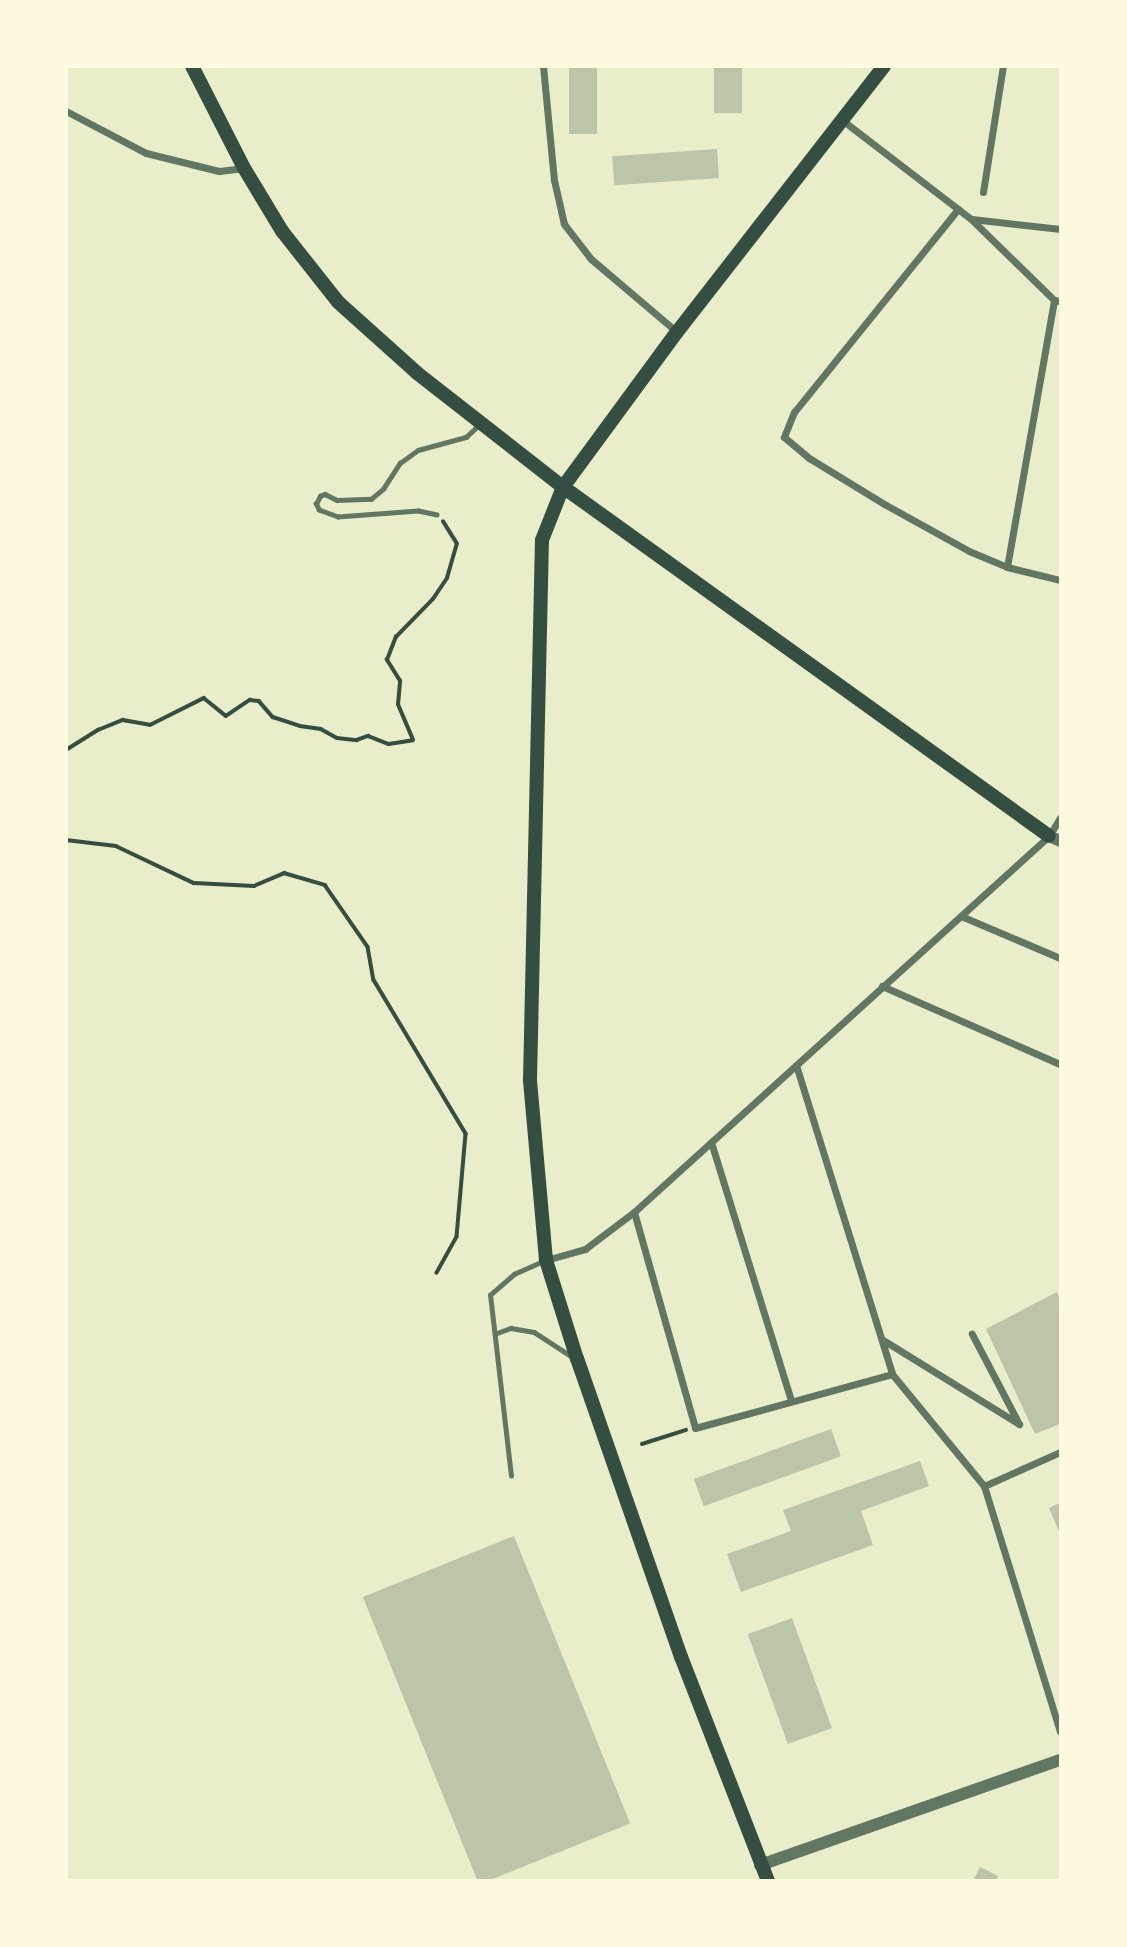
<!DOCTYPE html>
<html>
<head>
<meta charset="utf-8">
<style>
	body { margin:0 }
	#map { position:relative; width:1127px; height:1947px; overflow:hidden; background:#e9edc9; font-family:Barlow,sans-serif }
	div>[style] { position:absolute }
	.building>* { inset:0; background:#bcc5a7; transform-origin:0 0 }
	.path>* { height:3.5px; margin:-1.75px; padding:0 1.75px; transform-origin:1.75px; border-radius:1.75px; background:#344e41 }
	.service>* { height:4.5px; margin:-2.25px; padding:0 2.25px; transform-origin:2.25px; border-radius:2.25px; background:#617663 }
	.minor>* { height:7px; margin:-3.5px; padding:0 3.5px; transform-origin:3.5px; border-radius:3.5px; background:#617663 }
	.tertiary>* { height:12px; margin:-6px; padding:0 6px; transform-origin:6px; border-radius:6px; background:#617663 }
	.secondary>* { height:14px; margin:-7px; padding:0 7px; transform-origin:7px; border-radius:7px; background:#344e41 }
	span { translate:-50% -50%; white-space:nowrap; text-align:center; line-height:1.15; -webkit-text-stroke:7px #fefae0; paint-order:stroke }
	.frame { position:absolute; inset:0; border:68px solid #fefae0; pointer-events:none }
</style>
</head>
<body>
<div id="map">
	<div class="building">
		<i style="left:569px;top:66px;width:28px;height:68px"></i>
		<i style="left:714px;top:66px;width:28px;height:47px"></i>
		<i style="left:717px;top:149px;width:29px;height:105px;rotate:86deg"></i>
		<i style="clip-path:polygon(1057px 1292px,1060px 1300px,1060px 1424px,1035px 1434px,986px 1329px)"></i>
		<i style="left:831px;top:1429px;width:29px;height:146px;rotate:70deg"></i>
		<i style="clip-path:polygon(920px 1461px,929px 1486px,861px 1511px,873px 1545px,741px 1592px,727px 1554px,791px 1531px,783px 1510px)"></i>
		<i style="clip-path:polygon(1060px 1503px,1060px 1534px,1049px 1508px)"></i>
		<i style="left:514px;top:1536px;width:310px;height:163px;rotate:68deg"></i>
		<i style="left:792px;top:1618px;width:117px;height:47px;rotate:70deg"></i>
		<i style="clip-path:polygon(980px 1867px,998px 1876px,996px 1881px,973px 1881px)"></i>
	</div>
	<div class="path">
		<i style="left:66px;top:750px;width:38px;rotate:-32deg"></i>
		<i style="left:98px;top:730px;width:27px;rotate:-22deg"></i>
		<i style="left:123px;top:720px;width:27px;rotate:10deg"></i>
		<i style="left:150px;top:725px;width:60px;rotate:-26.6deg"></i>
		<i style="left:204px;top:698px;width:28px;rotate:39deg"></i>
		<i style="left:226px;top:716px;width:29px;rotate:-34deg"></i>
		<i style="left:250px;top:700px;width:9px;rotate:6deg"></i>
		<i style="left:259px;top:701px;width:21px;rotate:49deg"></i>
		<i style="left:273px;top:717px;width:28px;rotate:18deg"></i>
		<i style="left:300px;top:726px;width:21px;rotate:8deg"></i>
		<i style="left:321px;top:729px;width:18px;rotate:29deg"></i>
		<i style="left:337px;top:738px;width:20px;rotate:6deg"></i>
		<i style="left:357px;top:740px;width:12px;rotate:-20deg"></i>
		<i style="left:368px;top:736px;width:22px;rotate:21deg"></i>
		<i style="left:389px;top:744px;width:24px;rotate:-9deg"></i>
		<i style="left:413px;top:740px;width:38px;rotate:-113deg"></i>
		<i style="left:398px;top:705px;width:24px;rotate:-85deg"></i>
		<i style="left:400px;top:681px;width:25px;rotate:-122deg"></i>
		<i style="left:387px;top:660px;width:25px;rotate:-69deg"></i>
		<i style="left:396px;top:637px;width:53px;rotate:-45.8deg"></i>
		<i style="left:433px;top:599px;width:25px;rotate:-56deg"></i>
		<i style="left:447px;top:578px;width:35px;rotate:-74deg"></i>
		<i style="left:457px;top:544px;width:26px;rotate:-122deg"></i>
		<i style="left:66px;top:840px;width:50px;rotate:6.8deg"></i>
		<i style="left:116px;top:846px;width:86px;rotate:25.4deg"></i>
		<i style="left:194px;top:883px;width:60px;rotate:2.9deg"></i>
		<i style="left:254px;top:886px;width:33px;rotate:-23deg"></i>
		<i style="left:284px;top:873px;width:43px;rotate:16.3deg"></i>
		<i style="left:325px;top:885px;width:75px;rotate:55.3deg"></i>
		<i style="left:368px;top:947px;width:34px;rotate:80deg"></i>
		<i style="left:374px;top:980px;width:179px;rotate:59.1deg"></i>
		<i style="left:466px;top:1134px;width:103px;rotate:95deg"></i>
		<i style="left:457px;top:1237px;width:41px;rotate:119.1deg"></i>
		<i style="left:642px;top:1444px;width:46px;rotate:-17.7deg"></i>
	</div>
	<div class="service">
		<i style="left:437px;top:515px;width:19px;rotate:-168deg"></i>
		<i style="left:418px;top:511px;width:80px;rotate:175.7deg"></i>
		<i style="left:338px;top:517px;width:20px;rotate:-160deg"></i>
		<i style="left:319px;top:510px;width:7px;rotate:-117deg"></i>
		<i style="left:316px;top:504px;width:9px;rotate:-63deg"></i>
		<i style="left:320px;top:496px;width:5px;rotate:-22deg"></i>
		<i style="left:325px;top:494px;width:13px;rotate:27deg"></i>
		<i style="left:337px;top:500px;width:34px;rotate:-2deg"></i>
		<i style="left:371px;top:499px;width:16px;rotate:-40deg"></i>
		<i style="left:383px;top:489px;width:31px;rotate:-57deg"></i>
		<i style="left:400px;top:463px;width:22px;rotate:-36deg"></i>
		<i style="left:418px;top:450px;width:50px;rotate:-15.2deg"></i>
		<i style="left:466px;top:437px;width:16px;rotate:-43deg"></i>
		<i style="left:497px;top:1333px;width:15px;rotate:-20deg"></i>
		<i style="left:511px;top:1328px;width:23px;rotate:10deg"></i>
		<i style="left:534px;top:1332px;width:44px;rotate:33deg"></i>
		<i style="left:511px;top:1476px;width:182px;rotate:-96.6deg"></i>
		<i style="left:490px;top:1295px;width:32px;rotate:-41deg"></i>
		<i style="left:514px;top:1274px;width:34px;rotate:-24deg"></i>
	</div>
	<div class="minor">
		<i style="left:543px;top:66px;width:115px;rotate:84.5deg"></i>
		<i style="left:554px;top:180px;width:45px;rotate:77.2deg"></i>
		<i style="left:564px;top:224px;width:44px;rotate:52.4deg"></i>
		<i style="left:591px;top:259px;width:113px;rotate:40.3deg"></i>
		<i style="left:66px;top:111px;width:90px;rotate:27.7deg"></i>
		<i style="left:146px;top:153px;width:75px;rotate:13.9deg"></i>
		<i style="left:219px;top:171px;width:25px;rotate:-7deg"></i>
		<i style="left:842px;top:120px;width:163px;rotate:37.5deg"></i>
		<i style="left:971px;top:219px;width:116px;rotate:44.3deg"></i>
		<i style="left:1054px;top:300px;width:6px;rotate:9deg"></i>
		<i style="left:983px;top:192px;width:128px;rotate:-81deg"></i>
		<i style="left:958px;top:209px;width:261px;rotate:128.9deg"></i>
		<i style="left:794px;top:412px;width:27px;rotate:112deg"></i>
		<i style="left:784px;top:437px;width:33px;rotate:40deg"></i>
		<i style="left:809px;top:458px;width:90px;rotate:31.4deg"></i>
		<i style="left:886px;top:505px;width:95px;rotate:29deg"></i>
		<i style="left:969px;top:551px;width:41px;rotate:22.8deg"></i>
		<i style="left:1007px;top:567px;width:55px;rotate:13.8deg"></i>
		<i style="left:972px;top:219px;width:89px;rotate:6.5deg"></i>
		<i style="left:1007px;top:567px;width:271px;rotate:-80deg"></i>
		<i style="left:961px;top:916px;width:108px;rotate:23deg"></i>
		<i style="left:882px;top:986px;width:194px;rotate:23.7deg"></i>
		<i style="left:796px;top:1065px;width:324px;rotate:72.7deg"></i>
		<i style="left:892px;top:1374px;width:145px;rotate:50.6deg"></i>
		<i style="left:984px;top:1486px;width:257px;rotate:72.8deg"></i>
		<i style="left:711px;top:1142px;width:271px;rotate:72.8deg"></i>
		<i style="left:634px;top:1212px;width:224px;rotate:74.2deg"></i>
		<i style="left:695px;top:1428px;width:204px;rotate:-15.3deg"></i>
		<i style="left:546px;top:1260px;width:41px;rotate:-15.8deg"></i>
		<i style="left:585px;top:1249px;width:61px;rotate:-37.1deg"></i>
		<i style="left:634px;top:1212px;width:560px;rotate:-42.18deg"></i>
		<i style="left:1049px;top:836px;width:21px;rotate:-59deg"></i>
		<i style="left:883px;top:1340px;width:160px;rotate:31.7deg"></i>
		<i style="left:1019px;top:1424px;width:102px;rotate:-117.6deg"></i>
		<i style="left:984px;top:1486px;width:83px;rotate:-24.1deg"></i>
	</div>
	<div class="tertiary">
		<i style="left:1049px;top:836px;width:12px;rotate:24deg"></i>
		<i style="left:760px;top:1865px;width:318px;rotate:-19.3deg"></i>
	</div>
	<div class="secondary">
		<i style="left:192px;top:66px;width:114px;rotate:63deg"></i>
		<i style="left:244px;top:168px;width:74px;rotate:58.9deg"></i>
		<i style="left:282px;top:231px;width:90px;rotate:51.7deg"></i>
		<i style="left:338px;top:302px;width:106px;rotate:41.9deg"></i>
		<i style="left:417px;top:373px;width:185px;rotate:38deg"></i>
		<i style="left:563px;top:487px;width:598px;rotate:35.68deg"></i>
		<i style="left:768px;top:1881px;width:240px;rotate:-111.2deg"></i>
		<i style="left:681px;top:1657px;width:316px;rotate:-109.2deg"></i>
		<i style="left:577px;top:1359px;width:104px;rotate:-107.4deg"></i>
		<i style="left:546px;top:1260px;width:181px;rotate:-95.1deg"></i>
		<i style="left:530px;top:1080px;width:540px;rotate:-88.73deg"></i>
		<i style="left:542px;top:540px;width:57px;rotate:-68.4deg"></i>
		<i style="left:563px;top:487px;width:192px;rotate:-53.7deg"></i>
		<i style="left:677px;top:332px;width:337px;rotate:-52.1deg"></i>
	</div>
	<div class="frame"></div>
</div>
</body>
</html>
